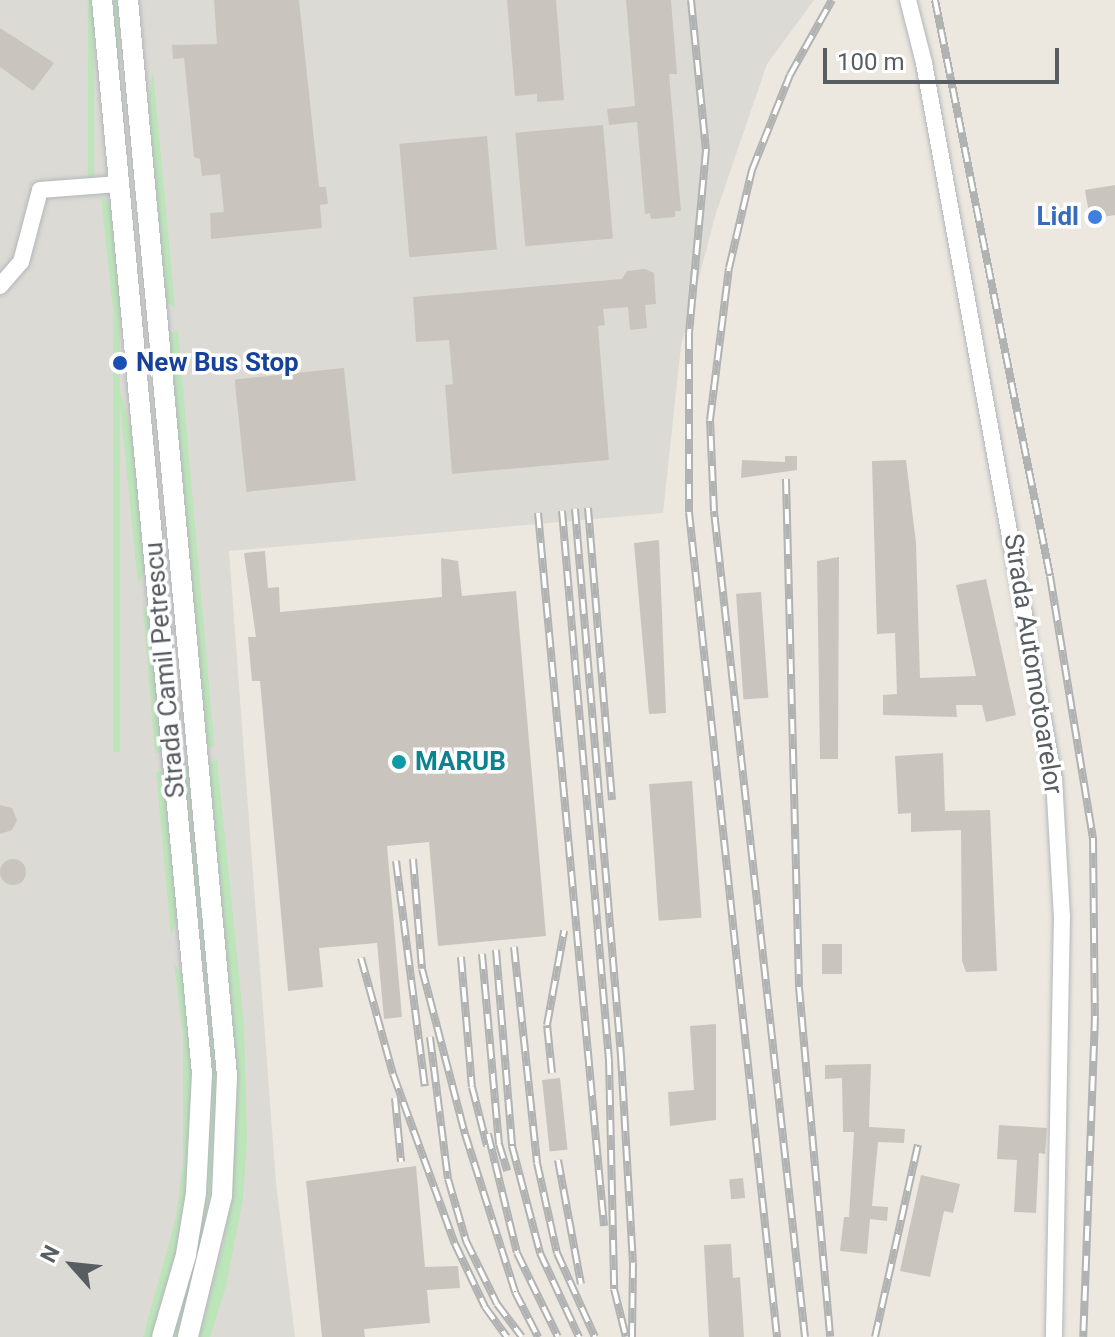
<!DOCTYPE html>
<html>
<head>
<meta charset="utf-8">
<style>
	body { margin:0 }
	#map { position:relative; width:1115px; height:1337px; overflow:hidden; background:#ece8df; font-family:Roboto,sans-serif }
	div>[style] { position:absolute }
	.industrial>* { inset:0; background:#dcdad4 }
	.green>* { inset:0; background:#bde5ba; transform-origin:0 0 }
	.building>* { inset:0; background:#c9c5be; transform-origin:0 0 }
	.round { border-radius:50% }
	.roads { filter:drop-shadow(0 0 2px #b2b6bb) drop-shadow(0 0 2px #b2b6bb) }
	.minor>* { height:16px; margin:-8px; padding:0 8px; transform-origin:8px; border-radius:8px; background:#fff }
	.tertiary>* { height:20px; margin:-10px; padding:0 10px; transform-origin:10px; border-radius:10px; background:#fff }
	.rail>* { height:8px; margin-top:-4px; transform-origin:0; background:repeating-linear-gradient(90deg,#fff 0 15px,#b1b2b2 0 30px); box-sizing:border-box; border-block:2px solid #b1b2b2 }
	.dots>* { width:22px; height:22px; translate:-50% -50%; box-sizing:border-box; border:4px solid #fff; border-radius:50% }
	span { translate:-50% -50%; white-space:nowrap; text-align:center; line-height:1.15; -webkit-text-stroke:7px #fff; paint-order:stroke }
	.shop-label { font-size:26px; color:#366cbe; font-weight:700 }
	.right { translate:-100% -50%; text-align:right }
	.transit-label { font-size:26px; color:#164399; font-weight:700 }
	.left { translate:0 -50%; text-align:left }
	.street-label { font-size:26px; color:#585d61 }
	.culture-label { font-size:26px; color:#0d838f; font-weight:700 }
	.north { position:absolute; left:32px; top:1225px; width:80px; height:80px; -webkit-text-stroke:6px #fff; paint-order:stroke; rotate:297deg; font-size:22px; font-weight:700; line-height:32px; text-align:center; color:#585d61 }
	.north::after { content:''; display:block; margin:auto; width:28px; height:36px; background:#585d61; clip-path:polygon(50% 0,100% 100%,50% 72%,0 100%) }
	.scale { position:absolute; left:823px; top:48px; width:236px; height:36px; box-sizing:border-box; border:4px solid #585d61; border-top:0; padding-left:10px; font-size:24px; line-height:28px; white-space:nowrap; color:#585d61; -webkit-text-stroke:6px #fff; paint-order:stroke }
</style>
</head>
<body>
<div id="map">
	<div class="industrial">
		<i style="clip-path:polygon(0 0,814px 0,767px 64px,716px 213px,681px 346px,663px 513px,229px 551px,276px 1183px,295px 1337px,0 1337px)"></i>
	</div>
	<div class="green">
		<i style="left:88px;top:0;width:6px;height:179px"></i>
		<i style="left:113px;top:0;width:7px;height:752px"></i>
		<i style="clip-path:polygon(153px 70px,175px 308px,160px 297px,144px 132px)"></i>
		<i style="clip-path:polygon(101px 197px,111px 204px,120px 285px,115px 329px)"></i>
		<i style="left:178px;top:331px;width:417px;height:20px;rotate:85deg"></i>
		<i style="clip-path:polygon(118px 383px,131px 429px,146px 568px,138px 585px)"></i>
		<i style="clip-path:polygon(143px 606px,150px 609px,164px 752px,155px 753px)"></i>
		<i style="clip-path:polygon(217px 760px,244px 1025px,247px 1138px,243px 1199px,226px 1286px,210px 1337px,199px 1337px,224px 1243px,235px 1138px,232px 1025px,204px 762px)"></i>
		<i style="clip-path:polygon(190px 762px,219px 1065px,218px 1152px,209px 1227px,181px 1337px,173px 1337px,202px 1224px,212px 1105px,208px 1009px,182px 763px)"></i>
		<i style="clip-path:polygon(164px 770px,180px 911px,171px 935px,156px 772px)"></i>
		<i style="clip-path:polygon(174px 964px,185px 977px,193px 1094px,185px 1218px,152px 1337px,143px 1337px,176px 1218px,183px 1163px,183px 1036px)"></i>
	</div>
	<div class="building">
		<i style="clip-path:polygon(214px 0,299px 0,319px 187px,326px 187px,328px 204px,320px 205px,322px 228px,211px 239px,210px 213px,224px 212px,220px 174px,202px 176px,200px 159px,194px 157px,184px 58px,173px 59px,172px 45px,217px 44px)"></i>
		<i style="clip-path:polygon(507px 0,556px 0,564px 100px,537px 102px,537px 94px,515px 96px)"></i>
		<i style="clip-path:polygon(626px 0,671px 0,677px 74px,669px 74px,681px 211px,675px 211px,675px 217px,651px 219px,650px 213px,645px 214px,637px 122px,609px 125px,607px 109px,635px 106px)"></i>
		<i style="clip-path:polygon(0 28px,54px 63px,33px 91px,0 67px)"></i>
		<i style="left:603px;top:125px;width:114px;height:88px;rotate:85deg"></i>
		<i style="left:487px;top:136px;width:114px;height:88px;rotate:85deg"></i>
		<i style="clip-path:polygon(1115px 185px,1115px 215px,1090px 219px,1085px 190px)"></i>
		<i style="clip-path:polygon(645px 269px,654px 273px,656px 304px,645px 305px,647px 328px,630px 330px,628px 307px,603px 309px,605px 325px,598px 326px,609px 460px,452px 474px,445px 385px,453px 384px,449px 340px,416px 342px,413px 297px,622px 279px,627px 271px)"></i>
		<i style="left:344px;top:368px;width:113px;height:110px;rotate:84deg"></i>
		<i style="clip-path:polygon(785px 456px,797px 456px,797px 470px,741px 478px,742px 460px,785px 462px)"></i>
		<i style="clip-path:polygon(906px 460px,916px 543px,920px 678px,976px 676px,956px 585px,986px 579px,1016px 715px,986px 722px,982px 705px,956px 705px,957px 717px,883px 715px,883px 695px,897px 694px,895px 633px,877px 634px,872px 461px)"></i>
		<i style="clip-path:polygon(659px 540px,666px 713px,649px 714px,634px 543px)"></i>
		<i style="clip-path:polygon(265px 551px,268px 588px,279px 587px,280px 612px,442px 597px,441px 558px,458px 561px,462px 596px,516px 591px,546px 936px,438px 946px,429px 842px,387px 846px,402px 1017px,384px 1019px,377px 943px,319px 948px,323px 987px,288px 991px,260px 681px,252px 681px,248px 637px,256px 637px,244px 553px)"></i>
		<i style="clip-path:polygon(839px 557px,838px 759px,820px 759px,817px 561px)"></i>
		<i style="left:761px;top:592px;width:106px;height:25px;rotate:86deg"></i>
		<i style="clip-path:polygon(943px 753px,945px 811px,990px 810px,997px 971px,966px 972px,962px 961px,961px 830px,911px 832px,911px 813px,898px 814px,895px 756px)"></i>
		<i style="left:692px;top:781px;width:137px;height:43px;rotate:86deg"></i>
		<i style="clip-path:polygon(0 805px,12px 808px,17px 820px,12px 830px,0 834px)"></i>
		<i class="round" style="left:0;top:859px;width:26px;height:26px"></i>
		<i style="left:822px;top:944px;width:20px;height:30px"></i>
		<i style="clip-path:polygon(716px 1024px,716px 1120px,670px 1126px,668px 1092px,694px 1090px,690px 1026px)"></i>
		<i style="clip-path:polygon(871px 1064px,869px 1127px,905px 1129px,904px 1143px,878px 1142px,872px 1206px,888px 1207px,887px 1221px,870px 1219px,867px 1254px,840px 1251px,844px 1217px,849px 1217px,854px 1132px,843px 1132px,842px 1078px,825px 1079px,825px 1065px)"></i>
		<i style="left:560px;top:1078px;width:72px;height:18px;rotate:84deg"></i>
		<i style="clip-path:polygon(999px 1125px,1047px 1128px,1045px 1154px,1039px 1153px,1036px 1213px,1014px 1212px,1017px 1160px,997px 1159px)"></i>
		<i style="clip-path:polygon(416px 1166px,425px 1267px,458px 1266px,460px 1288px,427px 1290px,430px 1323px,364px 1329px,365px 1337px,322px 1337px,306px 1181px)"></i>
		<i style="clip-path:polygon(921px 1175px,960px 1184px,953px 1213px,944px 1211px,930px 1277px,900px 1271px)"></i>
		<i style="left:743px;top:1178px;width:20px;height:14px;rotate:84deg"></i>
		<i style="clip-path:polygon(731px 1244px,733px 1278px,740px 1277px,744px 1337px,709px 1337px,704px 1245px)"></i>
	</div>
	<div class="roads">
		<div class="minor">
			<i style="left:908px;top:0;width:65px;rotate:75.7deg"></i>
			<i style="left:924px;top:63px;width:728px;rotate:79.71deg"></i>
			<i style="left:1054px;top:779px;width:137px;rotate:86.7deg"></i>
			<i style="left:1062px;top:916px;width:421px;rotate:91.1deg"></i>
			<i style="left:0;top:286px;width:32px;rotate:-49deg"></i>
			<i style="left:21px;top:262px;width:74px;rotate:-75.2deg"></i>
			<i style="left:40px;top:190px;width:79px;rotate:-4.3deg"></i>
		</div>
		<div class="tertiary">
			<i style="left:102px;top:0;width:1079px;rotate:84.68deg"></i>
			<i style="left:202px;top:1074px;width:119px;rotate:92.9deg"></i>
			<i style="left:196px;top:1193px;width:63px;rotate:99.2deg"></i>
			<i style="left:186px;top:1255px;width:85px;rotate:106.3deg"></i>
			<i style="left:128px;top:0;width:1081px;rotate:84.74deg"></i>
			<i style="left:227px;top:1076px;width:120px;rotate:92.4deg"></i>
			<i style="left:222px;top:1196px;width:145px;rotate:103.6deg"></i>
		</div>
	</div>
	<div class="rail">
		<i style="left:691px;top:0;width:151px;rotate:84.3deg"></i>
		<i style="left:706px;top:150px;width:185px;rotate:95.3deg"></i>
		<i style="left:689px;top:334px;width:178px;rotate:90deg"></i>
		<i style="left:689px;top:512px;width:830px;rotate:83.91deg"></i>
		<i style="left:935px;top:0;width:587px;rotate:78.71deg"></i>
		<i style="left:1050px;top:576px;width:266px;rotate:80.7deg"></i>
		<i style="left:1093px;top:838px;width:178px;rotate:89.4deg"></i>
		<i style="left:1095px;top:1016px;width:321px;rotate:92.1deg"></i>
		<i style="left:786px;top:479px;width:508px;rotate:88.53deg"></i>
		<i style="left:799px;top:987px;width:351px;rotate:84.9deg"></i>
		<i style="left:588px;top:508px;width:293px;rotate:85.3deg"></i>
		<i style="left:575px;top:509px;width:549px;rotate:85.19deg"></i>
		<i style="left:621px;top:1056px;width:207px;rotate:86.7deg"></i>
		<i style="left:633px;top:1263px;width:74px;rotate:90.8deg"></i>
		<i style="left:562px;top:511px;width:551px;rotate:85.11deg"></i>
		<i style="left:609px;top:1060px;width:229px;rotate:88.7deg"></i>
		<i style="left:614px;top:1289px;width:49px;rotate:76deg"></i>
		<i style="left:538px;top:513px;width:716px;rotate:84.71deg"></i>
		<i style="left:413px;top:859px;width:110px;rotate:85.3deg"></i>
		<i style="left:422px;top:969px;width:171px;rotate:75.4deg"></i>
		<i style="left:465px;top:1134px;width:166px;rotate:72.4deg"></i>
		<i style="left:515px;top:1292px;width:51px;rotate:62.9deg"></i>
		<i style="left:396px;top:861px;width:227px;rotate:82.7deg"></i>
		<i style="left:514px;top:947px;width:217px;rotate:83.9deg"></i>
		<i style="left:537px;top:1163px;width:92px;rotate:77.5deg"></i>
		<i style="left:557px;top:1253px;width:92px;rotate:65.7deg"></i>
		<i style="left:496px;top:950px;width:197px;rotate:85.3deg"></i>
		<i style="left:512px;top:1146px;width:111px;rotate:75.3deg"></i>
		<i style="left:540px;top:1253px;width:93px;rotate:65.1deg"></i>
		<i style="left:482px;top:954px;width:191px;rotate:84.9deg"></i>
		<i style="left:499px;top:1144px;width:28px;rotate:73deg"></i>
		<i style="left:461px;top:957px;width:130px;rotate:85.2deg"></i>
		<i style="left:472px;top:1087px;width:61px;rotate:75.7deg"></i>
		<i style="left:361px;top:958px;width:120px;rotate:74.6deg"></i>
		<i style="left:393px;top:1074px;width:181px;rotate:70deg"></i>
		<i style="left:455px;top:1244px;width:70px;rotate:64.5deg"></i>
		<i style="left:485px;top:1307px;width:37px;rotate:54deg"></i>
		<i style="left:430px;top:1037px;width:143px;rotate:82.8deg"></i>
		<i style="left:448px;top:1179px;width:65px;rotate:73.8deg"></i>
		<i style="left:466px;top:1241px;width:70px;rotate:63.8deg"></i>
		<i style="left:497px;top:1304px;width:41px;rotate:52.9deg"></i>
		<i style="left:552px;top:1073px;width:48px;rotate:-95.9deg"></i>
		<i style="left:547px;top:1025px;width:96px;rotate:-79.7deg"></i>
		<i style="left:395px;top:1098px;width:64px;rotate:84.6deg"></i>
		<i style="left:488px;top:1134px;width:122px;rotate:76.3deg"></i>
		<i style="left:517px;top:1253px;width:93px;rotate:64deg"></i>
		<i style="left:558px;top:1160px;width:126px;rotate:79.5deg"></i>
		<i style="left:805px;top:1337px;width:831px;rotate:-96.29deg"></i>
		<i style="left:714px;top:511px;width:91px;rotate:-92.5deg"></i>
		<i style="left:710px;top:420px;width:153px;rotate:-82.9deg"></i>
		<i style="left:729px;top:268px;width:101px;rotate:-76.8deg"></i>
		<i style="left:752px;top:170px;width:102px;rotate:-68.2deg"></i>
		<i style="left:790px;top:75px;width:86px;rotate:-60.8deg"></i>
		<i style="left:875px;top:1337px;width:197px;rotate:-77.4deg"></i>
	</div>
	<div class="dots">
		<i style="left:1095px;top:217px;background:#3f7fe0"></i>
		<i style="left:120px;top:363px;background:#1a4fb4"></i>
		<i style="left:399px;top:762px;background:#0f9aa8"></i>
	</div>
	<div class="shop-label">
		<span class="right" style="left:1079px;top:217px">Lidl</span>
	</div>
	<div class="transit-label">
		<span class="left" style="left:136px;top:363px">New Bus Stop</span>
	</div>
	<div class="street-label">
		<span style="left:1033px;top:664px;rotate:81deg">Strada Automotoarelor</span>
		<span style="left:165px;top:670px;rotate:-95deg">Strada Camil Petrescu</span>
	</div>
	<div class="culture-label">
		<span class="left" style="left:415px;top:762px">MARUB</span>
	</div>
	<div class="north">N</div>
	<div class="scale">100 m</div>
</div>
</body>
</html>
